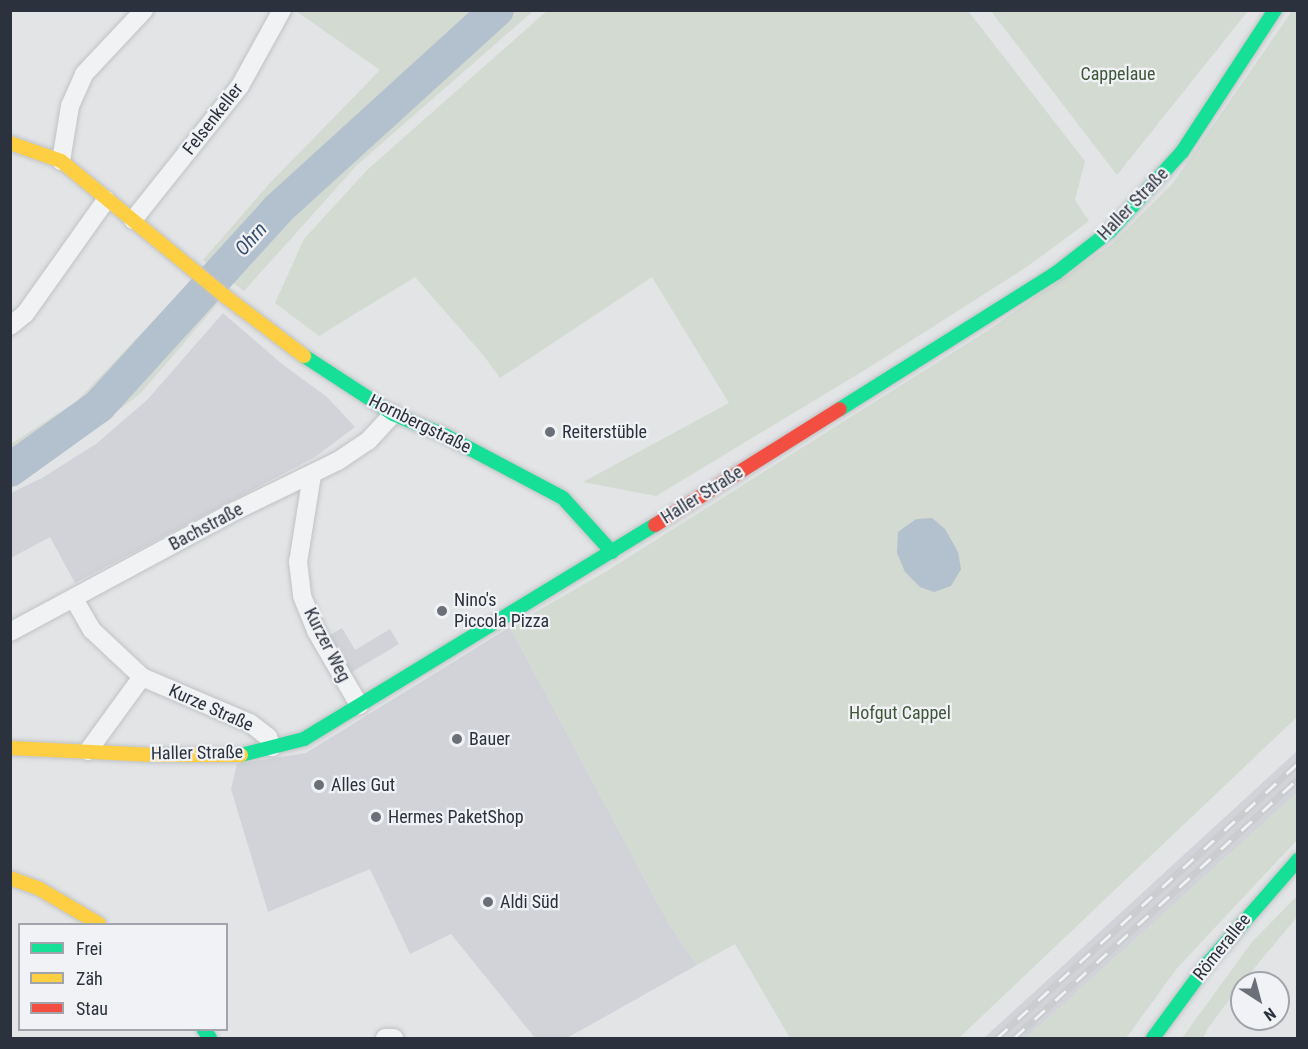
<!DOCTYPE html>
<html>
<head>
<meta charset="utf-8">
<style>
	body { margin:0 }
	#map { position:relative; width:1308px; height:1049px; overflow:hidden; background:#e2e4e6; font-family:"Roboto Condensed",sans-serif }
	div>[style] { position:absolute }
	.built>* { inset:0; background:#d1d3d9 }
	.green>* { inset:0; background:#d3dad2 }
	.water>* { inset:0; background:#b3c0ce }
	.river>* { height:34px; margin:-17px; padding:0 17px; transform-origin:17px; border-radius:17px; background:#b3c0ce }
	.roads { filter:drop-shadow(0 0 2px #c0c2c4) drop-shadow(0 0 2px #c0c2c4) }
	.street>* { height:18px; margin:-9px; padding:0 9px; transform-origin:9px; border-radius:9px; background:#f1f2f3 }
	.fast>* { height:14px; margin:-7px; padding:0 7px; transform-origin:7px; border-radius:7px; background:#16e098 }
	.slow>* { height:14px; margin:-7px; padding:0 7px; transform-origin:7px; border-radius:7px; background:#ffcf43 }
	.jam>* { height:14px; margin:-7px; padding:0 7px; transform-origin:7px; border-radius:7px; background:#f24e42 }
	.rail>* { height:7px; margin-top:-3.5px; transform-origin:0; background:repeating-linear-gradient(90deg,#f0f2f5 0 14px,#caccce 0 28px); box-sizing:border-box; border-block:2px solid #caccce }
	.dots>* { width:16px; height:16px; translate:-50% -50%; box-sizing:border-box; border:3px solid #f0f2f5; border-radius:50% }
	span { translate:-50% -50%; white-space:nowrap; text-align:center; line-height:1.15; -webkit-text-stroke:4.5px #f0f2f5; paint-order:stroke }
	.park-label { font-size:18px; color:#3f5739 }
	.street-label { font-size:18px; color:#2b313d }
	.poi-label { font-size:18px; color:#2b313d }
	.left { translate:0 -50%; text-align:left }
	.water-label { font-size:20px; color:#39506d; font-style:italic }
	.frame { position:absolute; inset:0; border:12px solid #2b313d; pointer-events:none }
	.legend { position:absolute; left:18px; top:923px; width:210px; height:108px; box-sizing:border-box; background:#f0f2f5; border:2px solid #a1a5ab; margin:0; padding:8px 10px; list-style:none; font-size:18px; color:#2b313d }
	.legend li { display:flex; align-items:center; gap:12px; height:30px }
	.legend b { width:30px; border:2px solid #a1a5ab }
	.north { position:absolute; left:1230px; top:971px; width:60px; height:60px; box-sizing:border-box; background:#f0f2f5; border:2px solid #a1a5ab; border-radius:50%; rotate:144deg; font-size:16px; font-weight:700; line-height:24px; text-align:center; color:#2b313d }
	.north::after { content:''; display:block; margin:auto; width:21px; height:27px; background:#6b7078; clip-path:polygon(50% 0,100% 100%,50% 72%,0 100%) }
</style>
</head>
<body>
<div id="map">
	<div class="built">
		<i style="clip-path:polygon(223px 313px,282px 364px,327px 397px,355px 427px,315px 457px,75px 583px,50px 537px,11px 558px,11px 493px,42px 478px,96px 444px,148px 399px)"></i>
		<i style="clip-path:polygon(510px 627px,669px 924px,697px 965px,567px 1038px,535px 1038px,451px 934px,410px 954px,370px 869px,268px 912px,231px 789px,237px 764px,306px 753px)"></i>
		<i style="clip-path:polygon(342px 628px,355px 650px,390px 629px,399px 644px,347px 675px,325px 638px)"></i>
		<i style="clip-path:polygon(1297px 751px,1297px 793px,1026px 1038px,984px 1038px)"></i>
	</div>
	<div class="green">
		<i style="clip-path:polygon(548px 10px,968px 11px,1085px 161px,1075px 200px,1089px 221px,1028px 266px,868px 368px,656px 496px,583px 482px,729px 403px,652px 277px,500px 378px,484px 356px,415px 277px,319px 336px,275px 303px,304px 239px,367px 170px)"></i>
		<i style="clip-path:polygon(296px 11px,533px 11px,357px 165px,244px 291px,203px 260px,270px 183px,380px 70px)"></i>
		<i style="clip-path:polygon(991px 11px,1248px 11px,1117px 175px)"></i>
		<i style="clip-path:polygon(1292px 11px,1297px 11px,1297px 717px,959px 1038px,790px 1038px,735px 944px,697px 965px,669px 924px,510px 627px,610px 569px,987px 331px,1113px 243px,1173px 183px)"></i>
		<i style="clip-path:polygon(191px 281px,218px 303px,141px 393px,60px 455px,11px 482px,11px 444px,77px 401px)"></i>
		<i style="clip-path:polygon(1297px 793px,1297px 840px,1178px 967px,1126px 1038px,1026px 1038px)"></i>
		<i style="clip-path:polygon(1297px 896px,1297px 917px,1242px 983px,1208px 1028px,1203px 1038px,1182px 1038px,1252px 942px)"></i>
	</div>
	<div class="water">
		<i style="clip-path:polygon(932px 518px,945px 529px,958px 552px,961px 569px,951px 586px,934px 592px,920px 587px,905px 572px,897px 553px,898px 532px,916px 519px)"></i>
	</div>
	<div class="river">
		<i style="left:10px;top:470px;width:110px;rotate:-35.7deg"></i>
		<i style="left:99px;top:406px;width:266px;rotate:-47.7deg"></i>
		<i style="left:278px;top:209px;width:296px;rotate:-42.3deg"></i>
	</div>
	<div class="roads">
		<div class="street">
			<i style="left:61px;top:161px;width:56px;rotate:-80.7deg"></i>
			<i style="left:70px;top:106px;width:35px;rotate:-66deg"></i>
			<i style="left:84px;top:74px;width:88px;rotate:-46.8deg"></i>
			<i style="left:133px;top:220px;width:171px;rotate:-51.4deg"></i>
			<i style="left:240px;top:86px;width:87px;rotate:-61.1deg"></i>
			<i style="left:10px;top:326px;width:19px;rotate:-39deg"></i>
			<i style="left:25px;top:314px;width:140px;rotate:-54.6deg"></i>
			<i style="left:312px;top:475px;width:88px;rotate:99.1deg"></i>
			<i style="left:298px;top:562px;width:34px;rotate:83deg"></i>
			<i style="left:302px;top:596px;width:38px;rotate:68deg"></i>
			<i style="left:316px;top:631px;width:86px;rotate:59.8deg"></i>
			<i style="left:74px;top:599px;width:36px;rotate:60deg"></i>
			<i style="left:92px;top:630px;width:69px;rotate:43.2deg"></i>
			<i style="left:142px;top:677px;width:117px;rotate:23.1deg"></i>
			<i style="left:250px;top:723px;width:23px;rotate:38deg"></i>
			<i style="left:268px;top:737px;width:11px;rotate:68deg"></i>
			<i style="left:10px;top:632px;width:255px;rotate:-28.3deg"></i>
			<i style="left:235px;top:511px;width:114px;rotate:-25.9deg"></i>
			<i style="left:338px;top:461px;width:36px;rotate:-34deg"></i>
			<i style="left:368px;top:441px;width:37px;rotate:-47deg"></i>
			<i style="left:88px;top:751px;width:92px;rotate:-53.9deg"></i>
			<i style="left:385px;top:1038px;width:9px"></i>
		</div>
		<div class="fast">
			<i style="left:304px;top:356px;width:106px;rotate:33.1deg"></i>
			<i style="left:393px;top:414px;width:57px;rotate:22.5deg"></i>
			<i style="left:446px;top:436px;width:132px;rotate:27.9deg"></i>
			<i style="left:563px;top:498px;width:73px;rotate:47.8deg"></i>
			<i style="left:840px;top:409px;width:255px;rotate:-32.2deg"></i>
			<i style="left:1056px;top:273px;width:68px;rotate:-37.9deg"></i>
			<i style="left:1110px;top:231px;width:107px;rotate:-47.7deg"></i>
			<i style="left:1182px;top:152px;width:170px;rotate:-56.8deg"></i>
			<i style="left:241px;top:755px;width:65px;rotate:-14.3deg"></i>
			<i style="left:304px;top:739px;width:411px;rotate:-31.4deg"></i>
			<i style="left:204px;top:1030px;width:10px;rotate:53deg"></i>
			<i style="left:1153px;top:1038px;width:93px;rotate:-53.7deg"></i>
			<i style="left:1208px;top:963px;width:137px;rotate:-48.9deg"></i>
		</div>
		<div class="slow">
			<i style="left:10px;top:143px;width:54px;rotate:19.4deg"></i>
			<i style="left:61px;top:161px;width:214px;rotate:39.5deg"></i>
			<i style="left:226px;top:297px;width:98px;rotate:37.1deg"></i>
			<i style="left:10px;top:748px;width:144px;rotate:2.8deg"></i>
			<i style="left:154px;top:755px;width:87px"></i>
			<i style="left:10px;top:878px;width:30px;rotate:20deg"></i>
			<i style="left:38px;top:888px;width:71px;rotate:30.5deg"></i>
		</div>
		<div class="jam">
			<i style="left:655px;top:525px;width:218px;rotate:-32.1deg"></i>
		</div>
	</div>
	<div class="rail">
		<i style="left:997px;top:1038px;width:408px;rotate:-42.4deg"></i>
		<i style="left:1014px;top:1038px;width:384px;rotate:-42.4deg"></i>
	</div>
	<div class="dots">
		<i style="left:550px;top:432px;background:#6b7078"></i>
		<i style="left:442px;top:611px;background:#6b7078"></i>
		<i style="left:457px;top:739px;background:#6b7078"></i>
		<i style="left:319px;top:785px;background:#6b7078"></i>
		<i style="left:376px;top:817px;background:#6b7078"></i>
		<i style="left:488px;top:902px;background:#6b7078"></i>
	</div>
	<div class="park-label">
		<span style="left:1118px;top:74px">Cappelaue</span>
		<span style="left:900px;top:713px">Hofgut Cappel</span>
	</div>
	<div class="street-label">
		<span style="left:213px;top:119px;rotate:-52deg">Felsenkeller</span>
		<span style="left:1133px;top:204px;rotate:-46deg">Haller Straße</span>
		<span style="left:420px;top:424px;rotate:26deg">Hornbergstraße</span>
		<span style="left:702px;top:495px;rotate:-32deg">Haller Straße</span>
		<span style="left:206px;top:527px;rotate:-28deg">Bachstraße</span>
		<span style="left:327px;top:645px;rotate:63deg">Kurzer Weg</span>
		<span style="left:211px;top:708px;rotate:24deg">Kurze Straße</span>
		<span style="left:197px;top:753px;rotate:-1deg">Haller Straße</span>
		<span style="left:1222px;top:947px;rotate:-51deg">Römerallee</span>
	</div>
	<div class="poi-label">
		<span class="left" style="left:562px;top:432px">Reiterstüble</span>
		<span class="left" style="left:454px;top:611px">Nino's<br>Piccola Pizza</span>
		<span class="left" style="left:469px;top:739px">Bauer</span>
		<span class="left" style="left:331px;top:785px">Alles Gut</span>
		<span class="left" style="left:388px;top:817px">Hermes PaketShop</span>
		<span class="left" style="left:500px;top:902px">Aldi Süd</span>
	</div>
	<div class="water-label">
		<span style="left:251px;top:239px;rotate:-48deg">Ohrn</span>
	</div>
	<div class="frame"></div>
	<ul class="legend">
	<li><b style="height:8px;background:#16e098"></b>Frei</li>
	<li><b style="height:8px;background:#ffcf43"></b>Zäh</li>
	<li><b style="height:8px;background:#f24e42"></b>Stau</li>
	</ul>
	<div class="north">N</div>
</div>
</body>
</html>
